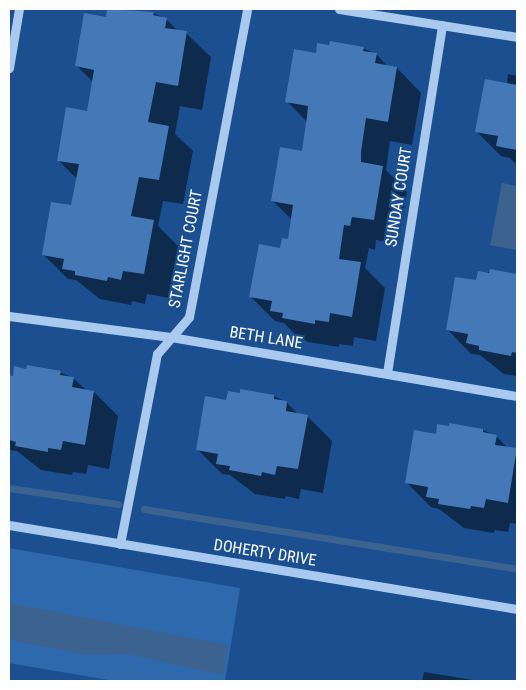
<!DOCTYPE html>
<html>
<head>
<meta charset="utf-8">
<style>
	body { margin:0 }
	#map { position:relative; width:526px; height:690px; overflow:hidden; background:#1b4f8f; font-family:"Roboto Condensed",sans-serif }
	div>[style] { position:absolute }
	.green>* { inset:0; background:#2e69ad }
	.water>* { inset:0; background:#3c6290 }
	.shadow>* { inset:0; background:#0007 }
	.stream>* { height:7px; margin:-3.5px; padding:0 3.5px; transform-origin:3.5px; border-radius:3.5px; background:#3c6290 }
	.building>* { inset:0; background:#4478b7 }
	.minor>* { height:9px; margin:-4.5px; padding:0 4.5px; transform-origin:4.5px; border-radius:4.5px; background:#a9c9ee }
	span { translate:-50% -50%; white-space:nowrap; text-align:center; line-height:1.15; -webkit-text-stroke:4px #1b4f8f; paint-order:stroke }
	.street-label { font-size:16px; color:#fff }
	.frame { position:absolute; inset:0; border:10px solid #fff; pointer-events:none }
</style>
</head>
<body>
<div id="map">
	<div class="green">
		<i style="clip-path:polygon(9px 548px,240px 588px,225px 681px,114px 681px,9px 663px)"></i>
	</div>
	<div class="water">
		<i style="clip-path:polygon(502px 183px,517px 186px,517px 250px,490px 245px)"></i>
		<i style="clip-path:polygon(9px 603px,228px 645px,222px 675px,127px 654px,88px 655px,9px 640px)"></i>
	</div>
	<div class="shadow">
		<i style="clip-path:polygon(108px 9px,153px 13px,166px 19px,178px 31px,186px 33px,211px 57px,202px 110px,180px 106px,175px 134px,193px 151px,183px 204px,163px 201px,158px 226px,178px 246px,169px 298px,147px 294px,145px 304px,132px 301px,131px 305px,100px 299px,76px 280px,68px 279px,43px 254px,72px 207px,78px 180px,58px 160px,88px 112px,93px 82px,77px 66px,107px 18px)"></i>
		<i style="clip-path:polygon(363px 48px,376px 54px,388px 67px,397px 68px,421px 93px,412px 145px,390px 141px,386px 170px,407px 192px,398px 244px,376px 240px,375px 250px,369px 248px,365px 268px,385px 288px,376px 341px,354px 337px,353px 346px,339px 344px,339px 347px,308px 342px,296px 335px,284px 323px,275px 321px,251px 297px,289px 241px,292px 220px,272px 200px,303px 152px,308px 123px,287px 101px,317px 54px)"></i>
		<i style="clip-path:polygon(508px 74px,517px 76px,517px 165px,510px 158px,501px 156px,477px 132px,507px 84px)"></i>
		<i style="clip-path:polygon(491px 270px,517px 275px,517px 376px,504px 374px,480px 355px,471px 354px,447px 329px,477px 281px)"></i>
		<i style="clip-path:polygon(27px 370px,60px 372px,73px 378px,86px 390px,94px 392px,118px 416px,109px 469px,88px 465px,86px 474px,73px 472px,72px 475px,41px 470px,17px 451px,9px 450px,9px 377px,14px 377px)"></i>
		<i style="clip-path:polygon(274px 396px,286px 402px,299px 415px,307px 416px,332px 441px,323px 493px,301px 489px,299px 499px,286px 496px,285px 499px,255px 494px,230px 475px,222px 474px,197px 449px,228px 402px)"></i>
		<i style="clip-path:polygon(483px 430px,496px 436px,508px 448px,517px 450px,517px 524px,510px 523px,508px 532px,495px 530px,494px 533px,464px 528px,439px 509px,431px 507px,407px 483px,437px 435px)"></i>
		<i style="clip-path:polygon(424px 672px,479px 681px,422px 681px)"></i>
	</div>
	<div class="stream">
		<i style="left:9px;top:488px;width:110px;rotate:8.4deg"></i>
		<i style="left:144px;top:509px;width:378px;rotate:9.1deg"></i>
	</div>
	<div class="building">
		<i style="clip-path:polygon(107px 9px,154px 12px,153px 15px,167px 18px,165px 28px,187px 31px,178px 86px,156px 82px,148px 122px,169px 126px,159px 180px,139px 177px,131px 216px,154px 220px,144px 274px,123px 271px,121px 280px,108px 277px,107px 281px,75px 275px,75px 271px,62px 269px,64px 259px,42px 255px,51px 202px,71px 205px,79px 164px,57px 161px,66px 107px,87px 111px,94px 70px,75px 66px,84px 13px,106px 17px)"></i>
		<i style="clip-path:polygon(330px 41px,364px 47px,363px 51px,377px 53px,375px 63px,397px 67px,388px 122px,366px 118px,361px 152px,361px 162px,383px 166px,374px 220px,352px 217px,350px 226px,344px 225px,339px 259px,361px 262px,352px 317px,330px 313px,329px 322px,315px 320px,315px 324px,282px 318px,283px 313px,270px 311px,272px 301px,249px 297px,259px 244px,280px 248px,282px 238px,288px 239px,293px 205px,271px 201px,280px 147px,302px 151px,307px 116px,308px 106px,285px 102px,294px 49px,316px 53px,317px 43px,329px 45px)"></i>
		<i style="clip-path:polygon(485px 79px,517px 85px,517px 150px,496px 146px,498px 136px,475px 132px)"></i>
		<i style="clip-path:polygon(490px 269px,517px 274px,517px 353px,512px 352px,511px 356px,479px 350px,479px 346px,466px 343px,468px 334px,446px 330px,455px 277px,476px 280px,478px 271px,489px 273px)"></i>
		<i style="clip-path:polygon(27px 365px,61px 371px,60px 375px,74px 377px,72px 387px,94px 391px,85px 445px,63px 441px,61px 450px,48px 448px,48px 452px,15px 446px,16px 442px,9px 440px,9px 375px,13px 376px,14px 366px,26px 369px)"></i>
		<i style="clip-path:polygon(240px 389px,274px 395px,274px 399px,287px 401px,286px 411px,308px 415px,298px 469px,277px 466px,275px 475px,262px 472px,261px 476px,229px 470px,230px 466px,216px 464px,218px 454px,196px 450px,205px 396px,226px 400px,228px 391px,240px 393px)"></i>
		<i style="clip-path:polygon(449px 423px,483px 429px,483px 432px,497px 435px,495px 445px,517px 448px,508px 503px,486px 499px,484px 508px,471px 506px,470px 509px,438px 504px,439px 499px,426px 497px,428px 487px,405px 483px,414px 430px,436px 434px,437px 424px,449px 426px)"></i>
	</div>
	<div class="minor">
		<i style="left:339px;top:9px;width:180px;rotate:8.9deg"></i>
		<i style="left:9px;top:68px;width:60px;rotate:-80.4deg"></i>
		<i style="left:9px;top:316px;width:163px;rotate:7.4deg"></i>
		<i style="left:171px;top:337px;width:351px;rotate:9.7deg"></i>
		<i style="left:387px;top:373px;width:352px;rotate:-81deg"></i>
		<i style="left:9px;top:525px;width:515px;rotate:9.39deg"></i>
		<i style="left:120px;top:544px;width:194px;rotate:-79deg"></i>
		<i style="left:157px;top:354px;width:49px;rotate:-49.1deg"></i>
		<i style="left:189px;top:317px;width:313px;rotate:-79.3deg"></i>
	</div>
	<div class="street-label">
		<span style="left:399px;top:197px;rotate:-81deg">SUNDAY COURT</span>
		<span style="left:186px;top:249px;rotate:-79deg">STARLIGHT COURT</span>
		<span style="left:266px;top:338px;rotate:9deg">BETH LANE</span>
		<span style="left:265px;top:553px;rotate:9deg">DOHERTY DRIVE</span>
	</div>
	<div class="frame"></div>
</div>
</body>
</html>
